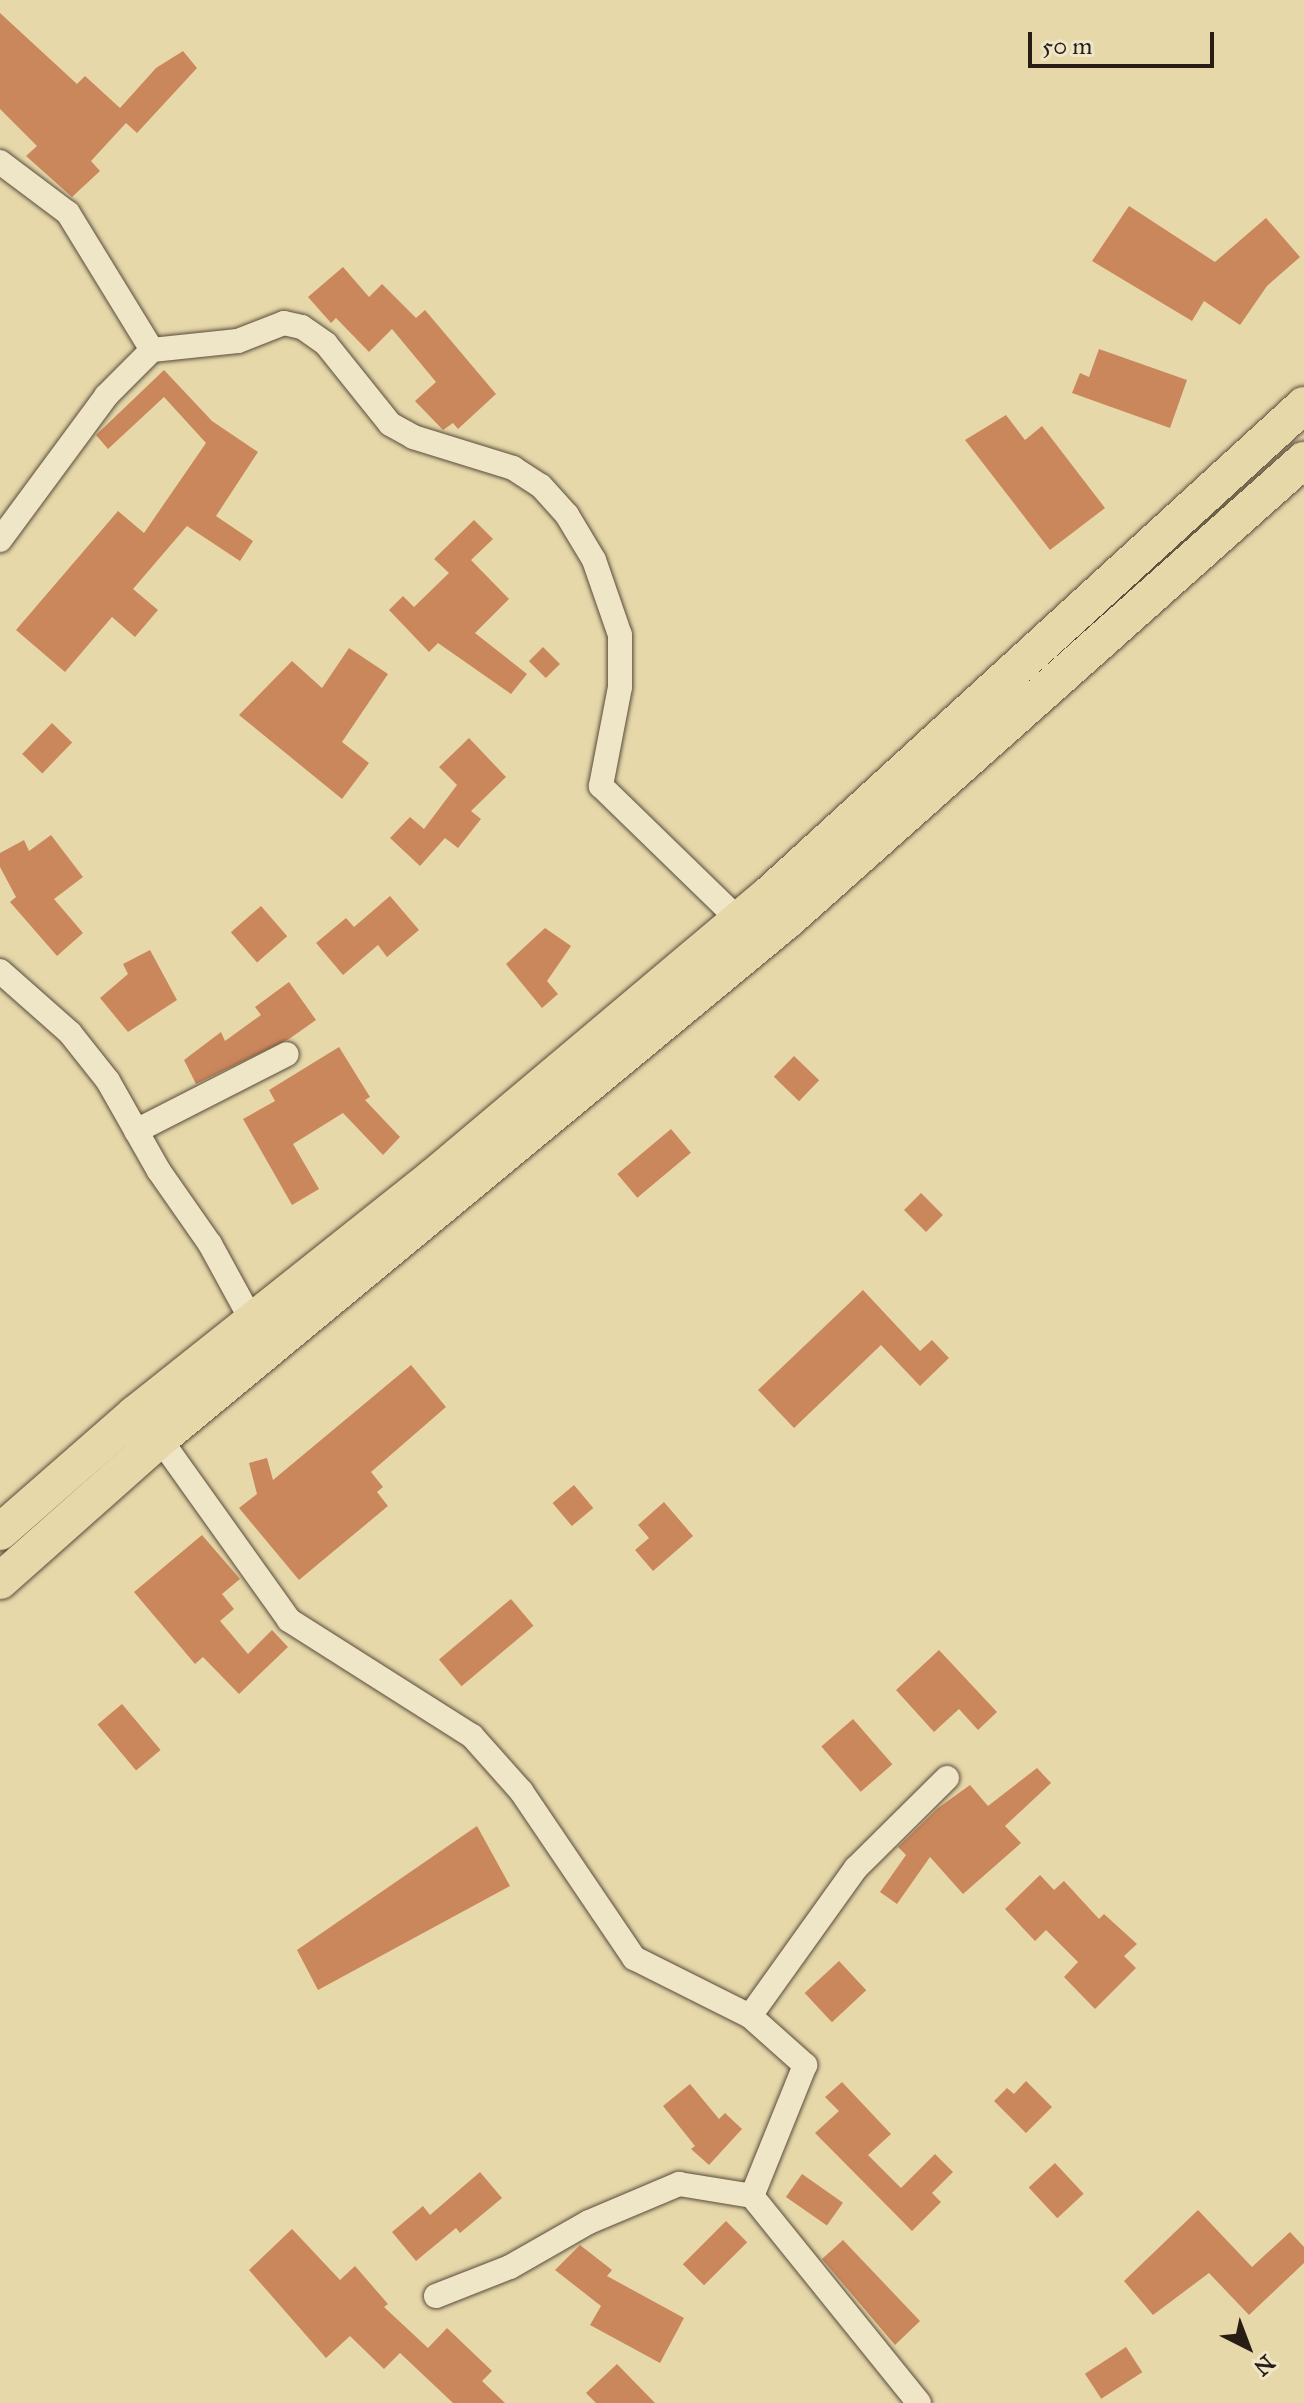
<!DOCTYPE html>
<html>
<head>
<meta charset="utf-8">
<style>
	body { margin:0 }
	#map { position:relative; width:1304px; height:2403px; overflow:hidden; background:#e7d8aa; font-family:"IM FELL Great Primer",serif }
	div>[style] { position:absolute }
	.building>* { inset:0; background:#cb875c; transform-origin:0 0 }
	.roads { filter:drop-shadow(0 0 2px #584c3b) drop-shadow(0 0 2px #584c3b) }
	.minor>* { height:24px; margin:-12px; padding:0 12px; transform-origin:12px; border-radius:12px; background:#efe6c8 }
	.highway>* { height:36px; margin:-18px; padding:0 18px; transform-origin:18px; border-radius:18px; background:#e7d8aa }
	span { translate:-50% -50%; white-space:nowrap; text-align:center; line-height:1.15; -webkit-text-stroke:7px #efe6c8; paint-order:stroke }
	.north { position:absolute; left:1208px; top:2307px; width:80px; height:80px; -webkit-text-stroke:6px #efe6c8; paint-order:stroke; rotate:138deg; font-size:22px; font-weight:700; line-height:32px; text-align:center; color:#291e16 }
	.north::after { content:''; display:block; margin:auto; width:28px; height:36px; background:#291e16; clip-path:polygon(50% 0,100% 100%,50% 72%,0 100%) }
	.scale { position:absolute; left:1028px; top:32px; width:186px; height:36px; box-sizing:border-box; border:4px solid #291e16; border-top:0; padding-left:10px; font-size:24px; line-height:28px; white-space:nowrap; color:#291e16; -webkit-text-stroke:6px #efe6c8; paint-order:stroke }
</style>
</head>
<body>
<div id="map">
	<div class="building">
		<i style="clip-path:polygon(0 13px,77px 84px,85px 76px,120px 108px,156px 68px,183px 51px,197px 68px,137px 133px,126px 123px,91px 161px,100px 171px,72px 197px,26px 156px,37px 146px,0 109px)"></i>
		<i style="clip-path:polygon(1129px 206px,1215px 262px,1266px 218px,1300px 257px,1267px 286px,1240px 325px,1204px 301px,1192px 321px,1092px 261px)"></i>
		<i style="clip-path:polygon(343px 267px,369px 297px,382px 284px,416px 318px,425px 310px,496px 394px,458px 429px,453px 423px,443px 430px,415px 401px,436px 382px,392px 329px,369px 352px,336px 318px,331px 323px,308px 297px)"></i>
		<i style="clip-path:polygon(1099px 349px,1187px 380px,1170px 428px,1072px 393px,1080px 373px,1089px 377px)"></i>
		<i style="clip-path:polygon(164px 370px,212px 421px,258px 452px,216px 516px,253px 541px,240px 561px,187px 526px,133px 589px,158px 610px,135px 637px,112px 617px,65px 672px,16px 630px,118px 511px,144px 533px,206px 443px,164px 397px,108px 449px,96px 435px)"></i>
		<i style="clip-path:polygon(1006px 415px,1025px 440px,1042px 426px,1105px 508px,1050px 550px,965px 440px)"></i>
		<i style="clip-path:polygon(474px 520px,493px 539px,471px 560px,509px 599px,475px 633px,527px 674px,511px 694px,438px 643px,429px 652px,389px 610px,403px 596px,414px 607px,449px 573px,434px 559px)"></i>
		<i style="left:543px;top:647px;width:24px;height:20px;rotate:45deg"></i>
		<i style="clip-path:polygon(349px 648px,388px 674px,342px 742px,369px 763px,342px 799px,239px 715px,292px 661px,322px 688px)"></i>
		<i style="left:52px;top:723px;width:28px;height:43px;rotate:44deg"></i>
		<i style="clip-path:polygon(469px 738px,506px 777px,471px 811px,481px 819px,458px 848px,445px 838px,420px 866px,390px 838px,410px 817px,424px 829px,457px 785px,439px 767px)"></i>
		<i style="clip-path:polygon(51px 835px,83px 877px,54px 899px,83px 933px,57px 956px,10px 902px,16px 897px,0 867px,0 853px,24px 840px,29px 851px)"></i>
		<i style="clip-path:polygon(390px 896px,419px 930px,387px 957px,378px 945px,343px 975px,316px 943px,346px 918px,354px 927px)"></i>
		<i style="left:261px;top:906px;width:40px;height:40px;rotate:49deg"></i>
		<i style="clip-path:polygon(545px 928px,571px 946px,547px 981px,558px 994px,542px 1008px,506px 964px)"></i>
		<i style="clip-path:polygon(150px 950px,177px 1000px,128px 1032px,100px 998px,128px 974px,123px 964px)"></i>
		<i style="clip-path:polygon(289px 982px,316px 1020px,289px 1039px,196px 1084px,184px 1060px,221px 1032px,225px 1041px,261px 1015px,255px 1007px)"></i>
		<i style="clip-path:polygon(339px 1047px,370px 1097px,365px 1100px,400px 1137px,383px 1155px,343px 1113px,293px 1144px,319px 1189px,292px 1205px,243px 1119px,275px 1101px,269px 1090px)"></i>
		<i style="left:794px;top:1056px;width:35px;height:29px;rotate:44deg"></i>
		<i style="left:671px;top:1129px;width:31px;height:70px;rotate:50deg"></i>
		<i style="left:921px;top:1193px;width:31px;height:24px;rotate:45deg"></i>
		<i style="clip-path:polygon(863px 1290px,920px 1351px,932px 1340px,949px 1358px,920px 1386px,881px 1345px,794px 1428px,758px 1390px)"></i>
		<i style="clip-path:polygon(411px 1365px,446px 1407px,371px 1472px,383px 1487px,377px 1492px,388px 1506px,299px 1580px,239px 1508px,257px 1494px,249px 1463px,267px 1458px,273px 1480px)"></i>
		<i style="left:574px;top:1485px;width:30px;height:28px;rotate:50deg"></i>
		<i style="clip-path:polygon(664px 1502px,693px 1536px,653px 1571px,635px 1550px,649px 1538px,638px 1525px)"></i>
		<i style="clip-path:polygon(202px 1535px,240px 1579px,222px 1594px,234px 1609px,220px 1621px,248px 1654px,272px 1630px,288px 1647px,239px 1694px,203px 1657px,195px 1664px,134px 1592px)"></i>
		<i style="left:511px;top:1599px;width:35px;height:94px;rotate:50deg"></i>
		<i style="clip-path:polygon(939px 1650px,997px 1712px,978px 1730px,959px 1709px,934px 1732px,896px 1690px)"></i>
		<i style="left:122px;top:1704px;width:60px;height:32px;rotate:50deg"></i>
		<i style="left:853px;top:1719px;width:60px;height:42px;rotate:49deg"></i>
		<i style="clip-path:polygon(1037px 1768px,1051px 1783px,1005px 1826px,1021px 1843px,963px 1894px,930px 1857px,897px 1904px,880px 1892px,906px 1855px,898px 1847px,938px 1808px,970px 1785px,988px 1806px)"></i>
		<i style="clip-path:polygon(477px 1826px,510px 1886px,318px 1990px,297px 1950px)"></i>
		<i style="clip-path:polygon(1040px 1875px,1054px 1890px,1064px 1881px,1099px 1919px,1104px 1914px,1137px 1944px,1124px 1956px,1136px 1968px,1095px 2009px,1064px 1977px,1078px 1962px,1046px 1930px,1035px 1941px,1005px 1909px)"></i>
		<i style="left:839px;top:1961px;width:40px;height:47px;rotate:47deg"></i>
		<i style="clip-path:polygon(1026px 2081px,1052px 2107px,1026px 2133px,994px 2101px,1007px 2088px,1014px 2094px)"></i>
		<i style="clip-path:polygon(842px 2082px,891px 2134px,868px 2155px,901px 2188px,935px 2154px,953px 2172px,932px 2193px,941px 2202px,912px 2231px,815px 2133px,839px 2111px,825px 2097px)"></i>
		<i style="clip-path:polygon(690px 2084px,719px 2119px,725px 2113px,742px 2129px,709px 2165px,691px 2149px,695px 2146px,663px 2106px)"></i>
		<i style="left:1055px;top:2163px;width:42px;height:36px;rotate:47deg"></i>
		<i style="clip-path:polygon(480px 2172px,502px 2198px,460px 2233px,456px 2228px,416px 2261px,392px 2232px,423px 2206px,430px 2215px)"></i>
		<i style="left:802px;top:2174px;width:50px;height:28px;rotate:35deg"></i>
		<i style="clip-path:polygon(1198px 2210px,1252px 2267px,1290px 2232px,1304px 2247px,1304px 2263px,1249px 2315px,1209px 2273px,1153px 2315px,1124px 2281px)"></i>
		<i style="left:726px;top:2221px;width:30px;height:61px;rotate:45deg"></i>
		<i style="clip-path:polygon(292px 2229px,340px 2280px,355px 2266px,388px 2304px,384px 2307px,428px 2348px,447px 2328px,492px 2371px,482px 2381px,505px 2403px,453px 2403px,400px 2353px,384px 2369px,350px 2336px,326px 2358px,249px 2270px)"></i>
		<i style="clip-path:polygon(843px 2240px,920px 2321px,895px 2345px,822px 2259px)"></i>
		<i style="clip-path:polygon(580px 2245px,612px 2270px,607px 2276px,684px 2318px,660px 2363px,590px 2325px,601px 2306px,555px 2270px)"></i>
		<i style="left:1126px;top:2347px;width:30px;height:49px;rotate:57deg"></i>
		<i style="clip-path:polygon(617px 2364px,655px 2403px,596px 2403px,586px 2393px)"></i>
	</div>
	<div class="roads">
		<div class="minor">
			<i style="left:0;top:162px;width:85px;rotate:36.9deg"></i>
			<i style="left:68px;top:213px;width:161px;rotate:58.5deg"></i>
			<i style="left:0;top:540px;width:179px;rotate:-53.6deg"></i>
			<i style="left:106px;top:396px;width:65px;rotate:-45deg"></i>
			<i style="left:152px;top:350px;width:86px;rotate:-6deg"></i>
			<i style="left:238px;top:341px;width:49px;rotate:-21.4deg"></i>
			<i style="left:284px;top:323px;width:18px;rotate:13deg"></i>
			<i style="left:302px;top:327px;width:29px;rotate:35deg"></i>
			<i style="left:326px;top:344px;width:102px;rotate:51.3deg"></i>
			<i style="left:390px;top:424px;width:26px;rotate:29deg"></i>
			<i style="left:413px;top:437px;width:105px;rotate:17.2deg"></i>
			<i style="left:513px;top:468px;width:33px;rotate:33deg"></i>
			<i style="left:541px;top:486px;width:39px;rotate:48deg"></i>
			<i style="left:567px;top:515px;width:52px;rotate:59deg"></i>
			<i style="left:594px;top:560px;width:79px;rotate:70.9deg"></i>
			<i style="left:620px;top:635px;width:52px;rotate:90deg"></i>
			<i style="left:620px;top:687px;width:101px;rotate:100.9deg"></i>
			<i style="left:601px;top:786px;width:192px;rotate:44.2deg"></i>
			<i style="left:0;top:971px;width:94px;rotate:41.5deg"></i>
			<i style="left:70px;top:1033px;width:61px;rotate:51.6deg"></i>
			<i style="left:108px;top:1081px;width:103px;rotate:60.5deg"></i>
			<i style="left:159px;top:1171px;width:89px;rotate:55.1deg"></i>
			<i style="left:210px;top:1244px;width:88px;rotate:61.4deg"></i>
			<i style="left:136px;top:1131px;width:169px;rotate:-27deg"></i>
			<i style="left:160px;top:1439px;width:222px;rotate:54.5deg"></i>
			<i style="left:289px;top:1620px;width:217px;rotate:32.4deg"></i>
			<i style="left:472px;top:1736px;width:74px;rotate:48.3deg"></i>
			<i style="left:521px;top:1791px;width:202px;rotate:55.9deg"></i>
			<i style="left:634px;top:1958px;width:130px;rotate:26.6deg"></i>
			<i style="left:750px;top:2016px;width:74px;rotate:41.7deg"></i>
			<i style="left:805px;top:2065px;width:141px;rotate:112deg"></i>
			<i style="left:750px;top:2016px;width:182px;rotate:-54.4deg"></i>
			<i style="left:856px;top:1868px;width:128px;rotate:-44.7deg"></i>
			<i style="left:436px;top:2296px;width:79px;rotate:-21.4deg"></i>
			<i style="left:510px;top:2267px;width:91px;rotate:-29.7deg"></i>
			<i style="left:589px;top:2222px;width:98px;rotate:-22.9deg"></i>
			<i style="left:679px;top:2184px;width:74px;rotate:9.3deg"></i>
			<i style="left:752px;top:2196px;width:266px;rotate:51.1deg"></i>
		</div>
		<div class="highway">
			<i style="left:0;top:1532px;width:179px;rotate:-41.2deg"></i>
			<i style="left:135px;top:1414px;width:381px;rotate:-38.5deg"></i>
			<i style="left:433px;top:1177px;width:435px;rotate:-40.1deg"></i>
			<i style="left:766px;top:897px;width:729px;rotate:-42.44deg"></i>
			<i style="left:0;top:1581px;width:214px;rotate:-41.6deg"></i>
			<i style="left:160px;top:1439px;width:816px;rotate:-39.58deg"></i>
			<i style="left:789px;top:919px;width:690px;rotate:-41.71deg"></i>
		</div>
	</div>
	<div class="north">N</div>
	<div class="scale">50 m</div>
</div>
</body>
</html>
